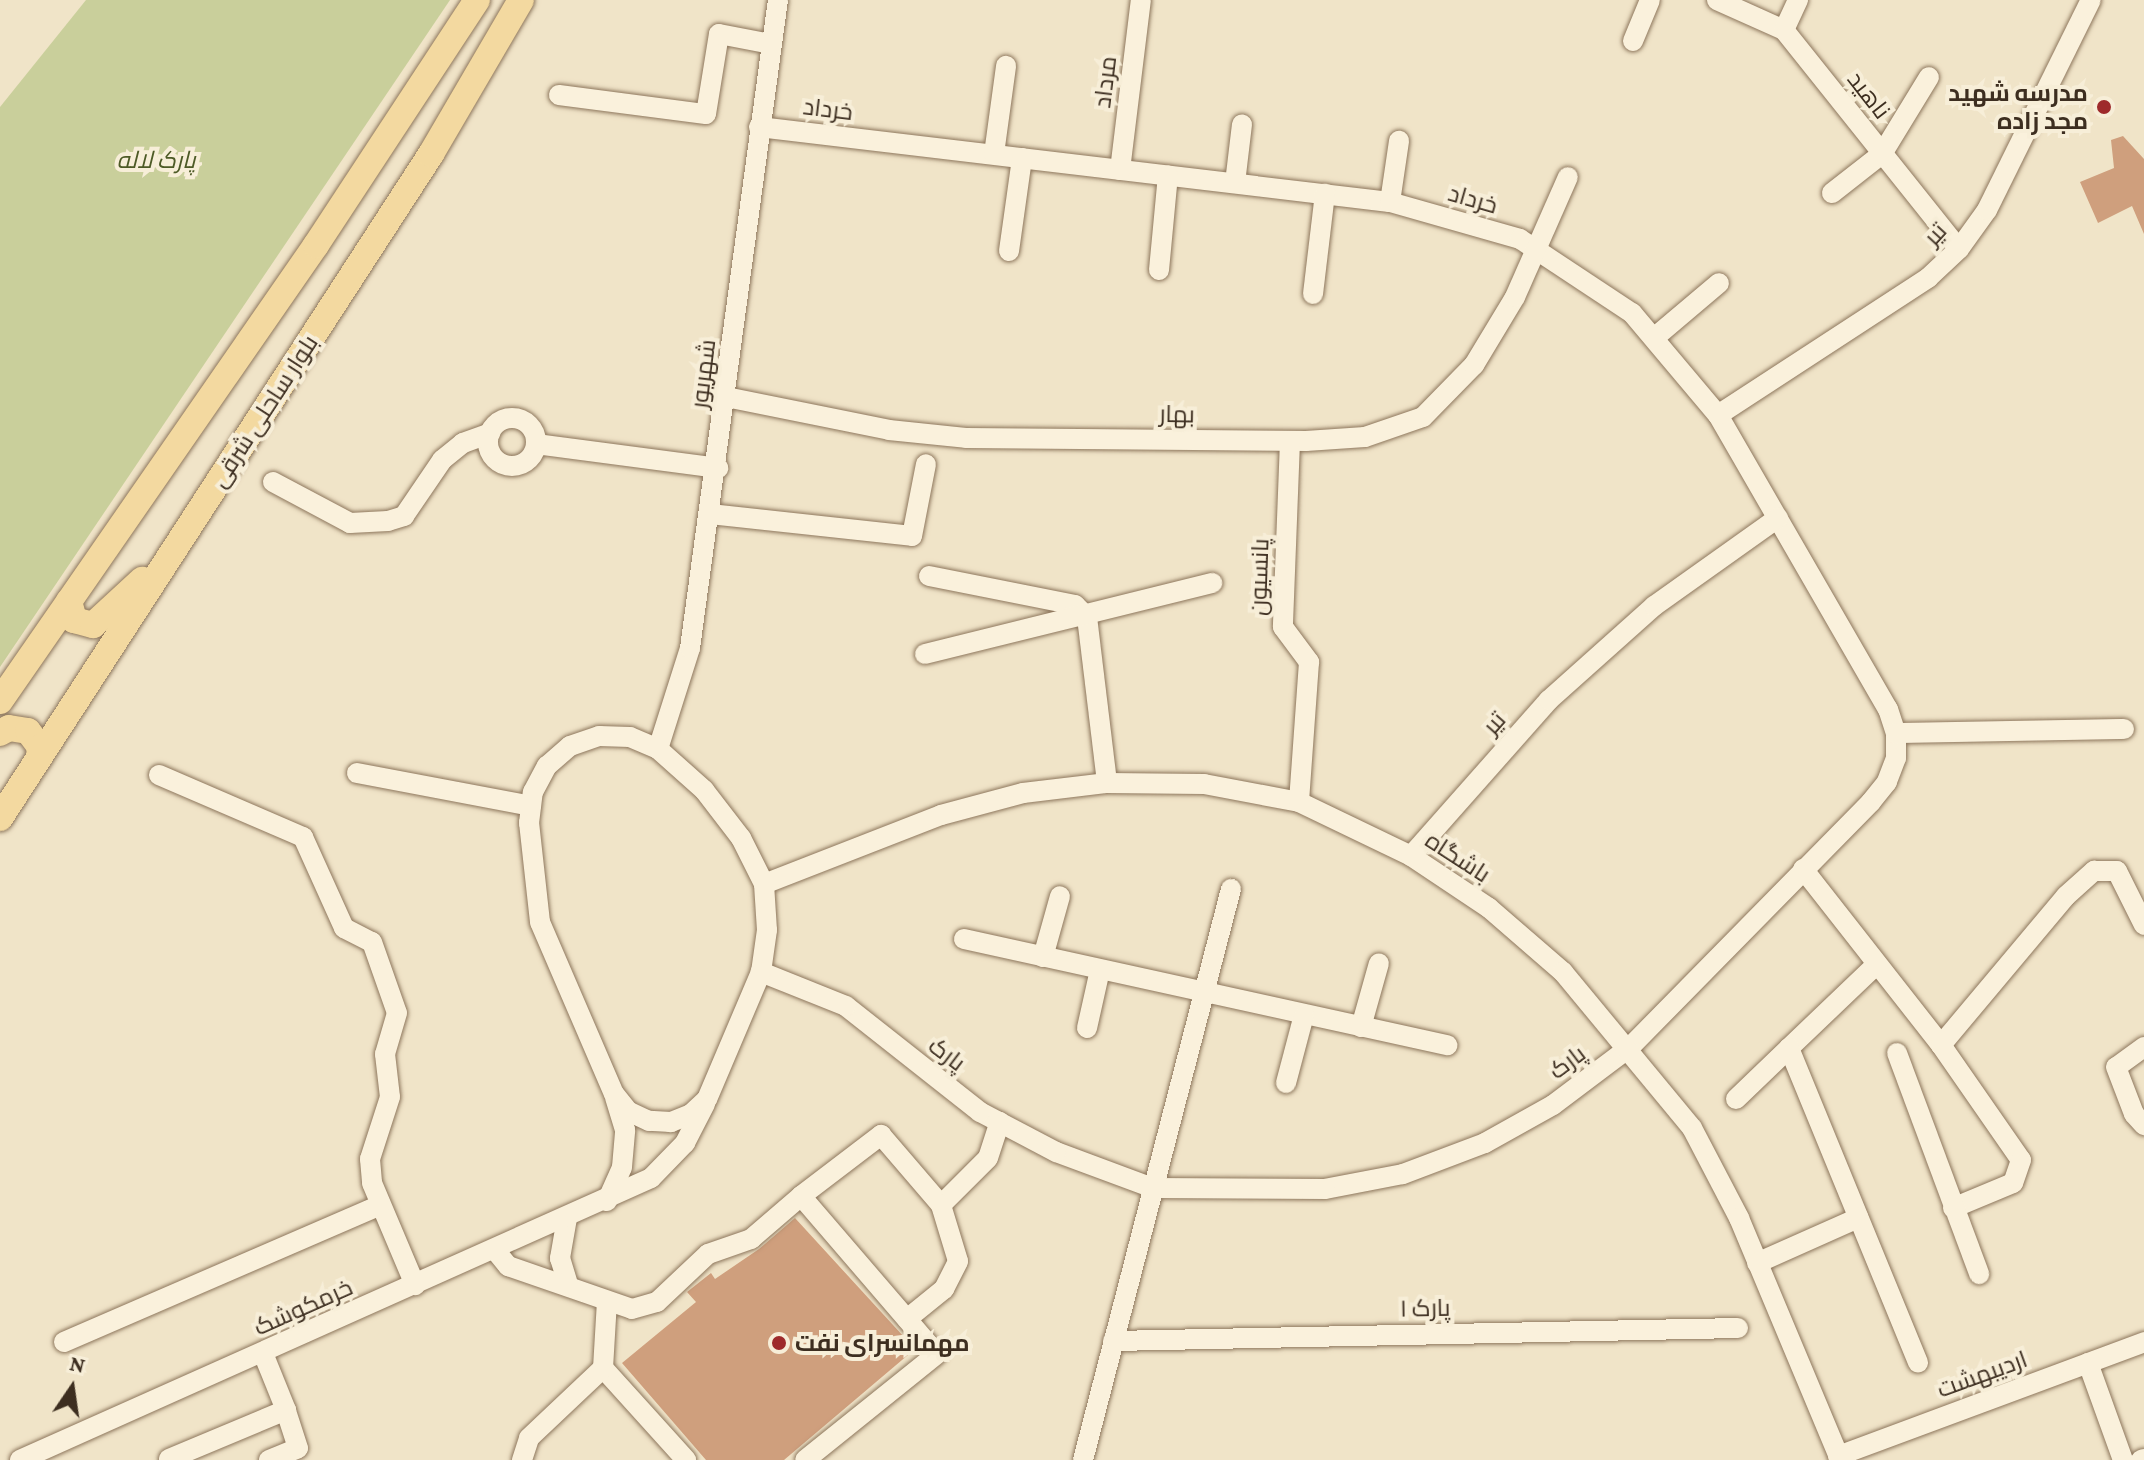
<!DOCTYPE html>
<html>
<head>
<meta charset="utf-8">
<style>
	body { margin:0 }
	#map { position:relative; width:2144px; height:1460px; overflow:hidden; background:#f0e4c8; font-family:"Crimson Pro",Cairo,serif }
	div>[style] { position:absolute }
	.green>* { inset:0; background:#c9cf9b }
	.building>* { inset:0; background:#cf9f7d }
	.roads { filter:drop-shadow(0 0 2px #8d765c) drop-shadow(0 0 2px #8d765c) }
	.minor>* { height:20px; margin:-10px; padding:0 10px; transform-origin:10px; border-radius:10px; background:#faf1dc }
	.minor>.ring { margin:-10px; padding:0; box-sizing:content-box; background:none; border:20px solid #faf1dc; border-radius:50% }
	.major>* { height:26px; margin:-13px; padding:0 13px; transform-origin:13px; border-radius:13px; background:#f3d9a0 }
	.dots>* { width:22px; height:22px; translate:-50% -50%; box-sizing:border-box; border:4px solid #f7eed8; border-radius:50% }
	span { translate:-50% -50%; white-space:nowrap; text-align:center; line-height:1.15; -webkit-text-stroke:8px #f7eed8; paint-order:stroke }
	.street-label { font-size:24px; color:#3d2e20 }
	.poi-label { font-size:24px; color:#3d2e20; font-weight:700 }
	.right { translate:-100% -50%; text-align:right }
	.left { translate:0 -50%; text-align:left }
	.park-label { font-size:24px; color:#4d5a26; font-style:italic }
	.north { position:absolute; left:32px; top:1348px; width:80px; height:80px; -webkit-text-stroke:6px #f7eed8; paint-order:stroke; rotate:13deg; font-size:22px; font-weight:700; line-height:32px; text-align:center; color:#3d2e20 }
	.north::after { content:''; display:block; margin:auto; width:28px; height:36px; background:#3d2e20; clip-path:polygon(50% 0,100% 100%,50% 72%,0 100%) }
</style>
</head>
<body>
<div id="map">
	<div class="green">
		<i style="clip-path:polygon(86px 0,450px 0,0 667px,0 107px)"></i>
	</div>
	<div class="building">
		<i style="clip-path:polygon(2123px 136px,2144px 159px,2144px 234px,2132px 206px,2098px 223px,2080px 182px,2114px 168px,2111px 140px)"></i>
		<i style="clip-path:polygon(795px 1218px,915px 1349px,784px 1460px,706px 1460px,622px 1363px,696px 1302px,687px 1292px,711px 1273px,715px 1279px,759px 1249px)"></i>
	</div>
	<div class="roads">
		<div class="minor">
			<i style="left:1717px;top:0;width:73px;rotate:24.1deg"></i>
			<i style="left:1784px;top:30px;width:280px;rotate:51.4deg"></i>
			<i style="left:1784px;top:30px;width:33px;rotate:-65deg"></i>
			<i style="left:1633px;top:41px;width:44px;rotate:-67.5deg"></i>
			<i style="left:559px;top:95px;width:148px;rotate:7.4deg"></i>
			<i style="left:706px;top:114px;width:81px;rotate:-80.8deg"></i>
			<i style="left:719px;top:34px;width:53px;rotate:10.9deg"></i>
			<i style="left:759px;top:127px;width:635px;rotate:6.78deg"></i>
			<i style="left:1390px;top:202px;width:135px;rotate:15.9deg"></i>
			<i style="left:1520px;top:239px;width:134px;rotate:33.5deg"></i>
			<i style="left:1632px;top:313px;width:133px;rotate:49.9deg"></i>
			<i style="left:1718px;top:415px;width:340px;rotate:60deg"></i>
			<i style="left:1888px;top:709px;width:25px;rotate:72deg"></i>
			<i style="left:1896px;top:733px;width:25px;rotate:90deg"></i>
			<i style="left:1896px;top:758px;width:26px;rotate:111deg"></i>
			<i style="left:1887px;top:782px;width:26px;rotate:129deg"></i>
			<i style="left:1871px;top:802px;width:344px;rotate:134.5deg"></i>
			<i style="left:1630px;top:1047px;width:96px;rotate:143deg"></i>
			<i style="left:1553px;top:1105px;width:78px;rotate:150.8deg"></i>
			<i style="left:1485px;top:1143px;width:88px;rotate:159.3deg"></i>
			<i style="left:1403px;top:1174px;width:79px;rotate:169.1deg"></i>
			<i style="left:1325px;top:1189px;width:172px;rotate:-179.7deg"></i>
			<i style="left:1153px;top:1188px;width:103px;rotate:-159.6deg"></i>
			<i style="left:1056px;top:1152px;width:86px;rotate:-152.2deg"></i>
			<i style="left:980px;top:1112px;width:171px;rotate:-141.7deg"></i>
			<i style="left:846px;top:1006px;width:92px;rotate:-158.2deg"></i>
			<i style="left:994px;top:154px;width:89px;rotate:-82.2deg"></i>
			<i style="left:1120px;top:170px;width:171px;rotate:-83deg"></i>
			<i style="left:1235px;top:183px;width:59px;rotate:-83.2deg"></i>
			<i style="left:1832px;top:193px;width:63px;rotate:-38deg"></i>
			<i style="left:1882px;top:154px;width:90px;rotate:-58.6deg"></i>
			<i style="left:1390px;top:202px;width:62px;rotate:-81.6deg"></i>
			<i style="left:1009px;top:251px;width:94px;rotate:-82deg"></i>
			<i style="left:1159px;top:270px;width:95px;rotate:-84.6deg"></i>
			<i style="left:1313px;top:294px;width:101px;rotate:-83.2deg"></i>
			<i style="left:1654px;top:338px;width:85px;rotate:-40.2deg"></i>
			<i style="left:726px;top:397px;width:166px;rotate:11.4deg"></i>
			<i style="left:889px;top:430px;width:77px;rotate:5.9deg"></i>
			<i style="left:966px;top:438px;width:340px;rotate:0.5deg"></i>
			<i style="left:1306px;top:441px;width:59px;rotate:-3.9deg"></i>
			<i style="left:1365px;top:437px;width:61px;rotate:-19deg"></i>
			<i style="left:1423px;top:417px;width:73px;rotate:-45.6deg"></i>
			<i style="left:1474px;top:365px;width:79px;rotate:-58.9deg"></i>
			<i style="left:1515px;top:297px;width:131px;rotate:-66.2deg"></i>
			<i style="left:1718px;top:415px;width:251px;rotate:-33.1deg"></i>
			<i style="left:1928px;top:278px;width:42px;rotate:-43.1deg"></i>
			<i style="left:1959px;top:249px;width:48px;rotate:-54.3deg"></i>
			<i style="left:1987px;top:210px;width:234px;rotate:-63.7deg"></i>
			<i class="ring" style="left:488px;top:418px;width:28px;height:28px"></i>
			<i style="left:1290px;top:441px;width:186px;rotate:92.2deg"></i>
			<i style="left:1283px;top:627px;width:44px;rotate:53.4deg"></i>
			<i style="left:1309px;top:662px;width:140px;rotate:94.1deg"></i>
			<i style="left:536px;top:444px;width:184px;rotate:7.5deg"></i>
			<i style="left:273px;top:482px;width:87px;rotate:28deg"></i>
			<i style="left:350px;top:523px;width:38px;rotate:-3deg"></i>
			<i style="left:388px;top:521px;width:17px;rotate:-17deg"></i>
			<i style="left:404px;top:516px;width:68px;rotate:-55.8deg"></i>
			<i style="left:442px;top:460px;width:27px;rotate:-39deg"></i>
			<i style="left:463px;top:443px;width:29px;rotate:-20deg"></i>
			<i style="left:710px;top:514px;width:203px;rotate:6.2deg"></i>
			<i style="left:912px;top:536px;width:73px;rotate:-79deg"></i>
			<i style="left:929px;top:576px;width:149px;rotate:11.2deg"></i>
			<i style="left:1075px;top:605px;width:17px;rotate:45deg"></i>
			<i style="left:1087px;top:617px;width:167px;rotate:83.1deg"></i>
			<i style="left:925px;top:654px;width:296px;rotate:-13.9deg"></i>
			<i style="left:1896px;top:733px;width:228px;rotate:-1deg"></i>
			<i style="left:599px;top:736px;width:31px;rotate:2deg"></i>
			<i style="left:630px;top:737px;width:30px;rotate:23deg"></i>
			<i style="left:658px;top:749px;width:62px;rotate:41.7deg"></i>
			<i style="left:704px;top:790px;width:61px;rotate:52.4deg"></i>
			<i style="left:741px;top:838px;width:51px;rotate:63.4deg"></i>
			<i style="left:764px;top:884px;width:46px;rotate:86.3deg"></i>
			<i style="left:767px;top:930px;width:42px;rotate:98.1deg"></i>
			<i style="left:761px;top:972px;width:138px;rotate:113deg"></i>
			<i style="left:707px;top:1099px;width:22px;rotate:137deg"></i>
			<i style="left:691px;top:1114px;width:22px;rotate:158deg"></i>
			<i style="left:671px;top:1122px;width:22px;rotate:-177deg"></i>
			<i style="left:649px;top:1121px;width:23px;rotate:-155deg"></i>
			<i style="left:628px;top:1111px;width:22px;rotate:-129deg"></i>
			<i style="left:614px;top:1094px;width:187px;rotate:-113.3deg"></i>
			<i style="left:540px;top:922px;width:100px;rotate:-96.3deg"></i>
			<i style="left:529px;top:823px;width:31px;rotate:-83deg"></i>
			<i style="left:533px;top:792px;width:30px;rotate:-62deg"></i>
			<i style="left:547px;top:766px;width:30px;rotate:-41deg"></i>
			<i style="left:570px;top:746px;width:31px;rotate:-19deg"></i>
			<i style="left:658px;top:749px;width:106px;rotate:-72.4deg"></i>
			<i style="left:690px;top:648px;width:654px;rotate:-82.27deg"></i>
			<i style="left:357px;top:773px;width:177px;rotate:10.7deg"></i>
			<i style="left:159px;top:775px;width:157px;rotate:23.3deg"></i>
			<i style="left:303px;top:837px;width:100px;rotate:65.7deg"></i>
			<i style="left:344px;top:928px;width:31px;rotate:27deg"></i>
			<i style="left:372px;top:942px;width:75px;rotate:70.6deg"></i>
			<i style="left:397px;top:1013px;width:43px;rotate:106.3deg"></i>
			<i style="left:385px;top:1054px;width:43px;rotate:83.4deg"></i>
			<i style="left:390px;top:1097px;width:65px;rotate:107.9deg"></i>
			<i style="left:370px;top:1159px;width:24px;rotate:85deg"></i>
			<i style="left:372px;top:1183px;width:111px;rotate:67.1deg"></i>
			<i style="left:1411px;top:856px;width:208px;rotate:-48.5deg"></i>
			<i style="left:1549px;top:700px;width:141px;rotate:-41.8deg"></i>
			<i style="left:1654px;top:606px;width:152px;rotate:-35.4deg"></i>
			<i style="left:1803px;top:869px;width:224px;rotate:51.9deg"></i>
			<i style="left:1941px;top:1045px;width:140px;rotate:55.2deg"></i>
			<i style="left:2021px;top:1160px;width:24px;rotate:109deg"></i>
			<i style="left:2013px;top:1183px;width:65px;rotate:157.4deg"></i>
			<i style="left:764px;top:884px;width:190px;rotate:-21.3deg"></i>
			<i style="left:941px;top:815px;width:85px;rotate:-15deg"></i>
			<i style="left:1023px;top:793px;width:85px;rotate:-6.8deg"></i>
			<i style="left:1107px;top:783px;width:97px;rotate:0.6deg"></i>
			<i style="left:1204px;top:784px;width:97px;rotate:10.7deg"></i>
			<i style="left:1299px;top:802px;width:124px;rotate:25.7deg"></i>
			<i style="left:1411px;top:856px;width:94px;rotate:33.7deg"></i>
			<i style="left:1489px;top:908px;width:98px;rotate:40.9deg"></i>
			<i style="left:1563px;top:972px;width:202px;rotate:50.4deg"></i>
			<i style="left:1692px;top:1128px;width:102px;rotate:62.4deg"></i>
			<i style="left:1739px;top:1218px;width:262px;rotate:67.3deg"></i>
			<i style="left:964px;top:939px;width:495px;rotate:12.4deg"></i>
			<i style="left:1043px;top:957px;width:63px;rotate:-74.4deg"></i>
			<i style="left:1877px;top:964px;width:122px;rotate:136.3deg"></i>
			<i style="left:1789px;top:1048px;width:340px;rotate:67.7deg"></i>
			<i style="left:1361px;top:1027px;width:66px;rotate:-74.3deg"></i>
			<i style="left:1087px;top:1028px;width:59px;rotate:-77.4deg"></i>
			<i style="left:1941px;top:1045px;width:194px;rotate:-50deg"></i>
			<i style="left:2066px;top:896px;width:38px;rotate:-42deg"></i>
			<i style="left:2094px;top:871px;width:23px"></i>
			<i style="left:2117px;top:871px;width:60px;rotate:63.4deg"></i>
			<i style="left:2144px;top:1047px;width:34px;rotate:144deg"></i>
			<i style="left:2116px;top:1067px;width:50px;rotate:69deg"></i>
			<i style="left:2134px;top:1114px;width:15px;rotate:48deg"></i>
			<i style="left:1897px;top:1053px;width:236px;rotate:69.6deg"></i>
			<i style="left:1286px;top:1083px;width:70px;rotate:-75.2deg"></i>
			<i style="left:1736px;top:1099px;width:74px;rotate:-43.9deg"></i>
			<i style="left:801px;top:1196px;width:101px;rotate:-37.3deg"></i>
			<i style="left:881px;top:1135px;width:92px;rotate:49.4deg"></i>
			<i style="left:941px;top:1205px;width:66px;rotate:-45deg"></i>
			<i style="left:988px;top:1158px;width:38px;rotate:-72deg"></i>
			<i style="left:607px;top:1201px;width:37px;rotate:-66deg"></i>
			<i style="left:622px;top:1167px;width:37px;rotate:-85deg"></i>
			<i style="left:625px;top:1130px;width:34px;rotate:-107deg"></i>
			<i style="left:567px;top:1218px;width:41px;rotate:99.9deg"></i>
			<i style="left:560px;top:1258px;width:27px;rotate:73deg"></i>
			<i style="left:495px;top:1250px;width:21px;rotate:51deg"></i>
			<i style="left:508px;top:1266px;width:131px;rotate:19.1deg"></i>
			<i style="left:632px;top:1309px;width:26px;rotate:-16deg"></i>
			<i style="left:657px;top:1302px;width:70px;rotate:-43.3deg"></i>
			<i style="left:708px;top:1254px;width:46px;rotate:-19.2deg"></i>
			<i style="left:751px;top:1239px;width:66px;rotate:-40.7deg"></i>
			<i style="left:801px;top:1196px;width:208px;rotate:49.3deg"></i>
			<i style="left:937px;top:1354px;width:169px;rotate:141.2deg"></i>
			<i style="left:1757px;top:1263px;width:111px;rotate:-24deg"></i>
			<i style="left:607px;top:1301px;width:67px;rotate:93.4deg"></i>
			<i style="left:603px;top:1368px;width:124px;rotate:47.9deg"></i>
			<i style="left:907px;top:1319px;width:48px;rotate:-39deg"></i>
			<i style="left:944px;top:1289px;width:31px;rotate:-63deg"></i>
			<i style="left:958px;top:1261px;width:59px;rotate:-106.9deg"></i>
			<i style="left:1113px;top:1341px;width:625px;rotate:-1.19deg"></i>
			<i style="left:64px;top:1342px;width:343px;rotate:-23.4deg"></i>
			<i style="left:2088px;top:1363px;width:103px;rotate:70.2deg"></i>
			<i style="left:1838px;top:1456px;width:327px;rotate:-20.4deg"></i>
			<i style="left:169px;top:1459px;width:127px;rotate:-22.7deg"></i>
			<i style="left:286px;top:1410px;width:61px;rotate:-112deg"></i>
			<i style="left:20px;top:1460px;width:691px;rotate:-24.08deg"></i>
			<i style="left:651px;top:1178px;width:49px;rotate:-45.8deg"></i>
			<i style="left:685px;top:1143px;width:44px;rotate:-62.9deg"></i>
			<i style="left:269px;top:1460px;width:31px;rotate:-22deg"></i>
			<i style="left:298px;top:1448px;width:40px;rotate:-108deg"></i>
			<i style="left:522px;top:1460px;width:23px;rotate:-72deg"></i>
			<i style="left:529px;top:1438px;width:102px;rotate:-43.4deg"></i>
			<i style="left:1083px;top:1460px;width:590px;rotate:-75.47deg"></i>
			<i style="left:2141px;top:1460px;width:3px;rotate:-18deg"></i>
		</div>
		<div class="major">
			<i style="left:69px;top:601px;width:20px;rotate:75deg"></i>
			<i style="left:74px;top:620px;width:20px;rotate:15deg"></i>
			<i style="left:93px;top:625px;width:67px;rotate:-42.6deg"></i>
			<i style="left:0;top:701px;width:555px;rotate:-55.28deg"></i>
			<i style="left:316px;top:245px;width:293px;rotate:-56.7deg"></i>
			<i style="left:0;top:733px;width:10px;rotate:-29deg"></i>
			<i style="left:9px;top:728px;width:19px;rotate:9deg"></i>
			<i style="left:28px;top:731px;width:20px;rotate:53deg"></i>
			<i style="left:40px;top:747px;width:10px;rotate:96deg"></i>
			<i style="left:0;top:818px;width:792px;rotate:-57.01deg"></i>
			<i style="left:431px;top:154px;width:178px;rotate:-59.7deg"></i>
		</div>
	</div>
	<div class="dots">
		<i style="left:2104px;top:107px;background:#9e2a2b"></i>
		<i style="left:779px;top:1343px;background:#9e2a2b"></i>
	</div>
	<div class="street-label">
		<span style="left:1105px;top:82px;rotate:-83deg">مرداد</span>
		<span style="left:1869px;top:95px;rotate:52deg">ناهید</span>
		<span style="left:828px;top:109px;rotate:7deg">خرداد</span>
		<span style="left:1473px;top:199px;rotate:16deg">خرداد</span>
		<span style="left:1935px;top:234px;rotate:-47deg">تیر</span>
		<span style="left:703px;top:374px;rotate:-83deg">شهریور</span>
		<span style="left:264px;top:411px;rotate:-57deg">بلوار ساحلی شرقی</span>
		<span style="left:1177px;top:414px;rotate:1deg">بهار</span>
		<span style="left:1259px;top:577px;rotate:-88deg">پانسیون</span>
		<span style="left:1494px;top:723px;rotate:-48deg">تیر</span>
		<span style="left:1458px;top:857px;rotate:33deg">باشگاه</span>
		<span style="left:947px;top:1054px;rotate:37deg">پارک</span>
		<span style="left:1567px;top:1062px;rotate:-37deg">پارک</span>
		<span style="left:303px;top:1307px;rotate:-24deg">خرمکوشک</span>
		<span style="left:1425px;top:1308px;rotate:-1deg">پارک ۱</span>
		<span style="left:1982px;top:1374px;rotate:-20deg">اردیبهشت</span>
	</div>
	<div class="poi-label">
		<span class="right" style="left:2088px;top:107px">مدرسه شهید<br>مجد زاده</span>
		<span class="left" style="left:795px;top:1343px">مهمانسرای نفت</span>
	</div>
	<div class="park-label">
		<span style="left:156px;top:160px">پارک لاله</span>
	</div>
	<div class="north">N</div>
</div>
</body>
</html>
